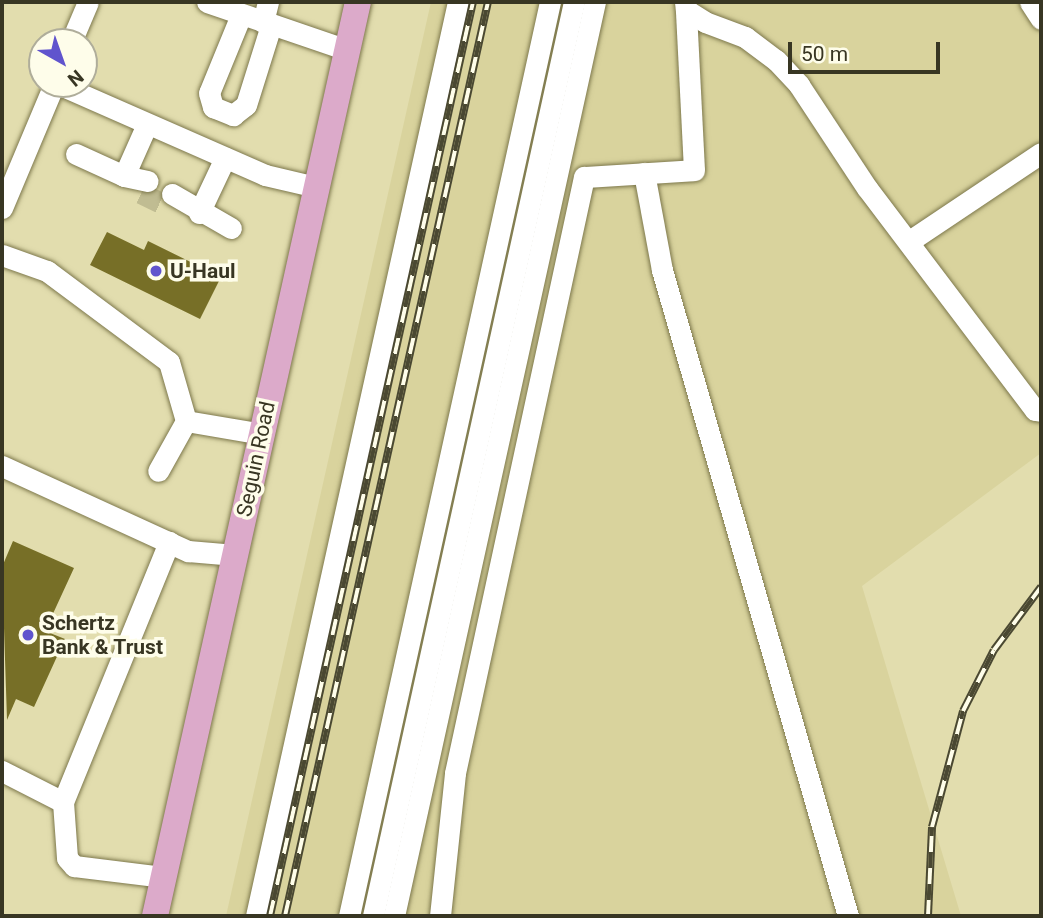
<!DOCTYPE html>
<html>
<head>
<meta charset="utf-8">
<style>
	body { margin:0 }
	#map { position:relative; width:1043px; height:918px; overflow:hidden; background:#e2ddae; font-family:Roboto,sans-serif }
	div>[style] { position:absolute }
	.built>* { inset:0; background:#d9d39d }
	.building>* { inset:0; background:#776f27 }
	.minor-tunnel>* { height:21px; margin-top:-10.5px; transform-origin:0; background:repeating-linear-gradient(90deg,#c0bc92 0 21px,transparent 0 31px) }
	.roads { filter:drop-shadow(0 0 2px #7d784c) drop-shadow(0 0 2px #7d784c) }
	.minor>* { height:21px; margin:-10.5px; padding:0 10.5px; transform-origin:10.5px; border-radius:10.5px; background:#fff }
	.major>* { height:26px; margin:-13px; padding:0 13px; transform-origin:13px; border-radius:13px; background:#dcaaca }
	.rail>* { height:8px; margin-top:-4px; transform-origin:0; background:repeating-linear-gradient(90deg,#fefdea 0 16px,#4a4832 0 32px); box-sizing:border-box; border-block:2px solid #4a4832 }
	.dots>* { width:19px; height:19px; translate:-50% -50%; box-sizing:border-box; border:4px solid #fefdea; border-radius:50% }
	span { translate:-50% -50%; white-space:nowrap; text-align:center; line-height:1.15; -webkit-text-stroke:7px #fefdea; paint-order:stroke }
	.poi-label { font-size:21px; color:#383623; font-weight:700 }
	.left { translate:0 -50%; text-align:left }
	.street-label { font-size:21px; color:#383623 }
	.frame { position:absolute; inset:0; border:4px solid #383623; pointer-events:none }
	.north { position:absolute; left:28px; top:28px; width:70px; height:70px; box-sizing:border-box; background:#fefdea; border:2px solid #afad9a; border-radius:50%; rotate:140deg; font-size:19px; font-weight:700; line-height:28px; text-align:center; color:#383623 }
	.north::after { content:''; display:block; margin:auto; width:24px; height:32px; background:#6054cd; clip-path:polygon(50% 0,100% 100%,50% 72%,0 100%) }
	.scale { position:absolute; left:788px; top:42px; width:152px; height:32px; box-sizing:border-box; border:4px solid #383623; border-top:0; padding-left:9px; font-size:21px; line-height:24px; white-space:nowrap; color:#383623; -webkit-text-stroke:5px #fefdea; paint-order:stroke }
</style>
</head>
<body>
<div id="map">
	<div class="built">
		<i style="clip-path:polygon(431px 2px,1041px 2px,1041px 453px,862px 586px,961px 916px,226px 916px)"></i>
	</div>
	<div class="building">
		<i style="clip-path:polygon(107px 232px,144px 250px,148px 241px,221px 277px,200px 319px,90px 265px)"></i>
		<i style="clip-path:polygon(13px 541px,74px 568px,45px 631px,65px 639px,34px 707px,16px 699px,7px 720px,2px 567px)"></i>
	</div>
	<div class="minor-tunnel">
		<i style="left:141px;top:193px;width:28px;rotate:26deg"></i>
	</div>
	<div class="roads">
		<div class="minor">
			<i style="left:207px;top:2px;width:148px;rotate:18.9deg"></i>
			<i style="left:685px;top:2px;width:8px;rotate:83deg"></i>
			<i style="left:686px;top:10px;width:22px;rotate:32deg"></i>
			<i style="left:705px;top:22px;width:43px;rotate:20.6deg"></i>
			<i style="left:745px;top:37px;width:39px;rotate:37deg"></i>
			<i style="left:776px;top:60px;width:34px;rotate:47deg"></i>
			<i style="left:799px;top:85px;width:123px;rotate:56.6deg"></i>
			<i style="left:867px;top:188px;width:278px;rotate:52.9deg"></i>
			<i style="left:1035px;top:410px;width:6px;rotate:9deg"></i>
			<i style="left:1030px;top:2px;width:20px;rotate:57deg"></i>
			<i style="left:241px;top:15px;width:84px;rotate:112.3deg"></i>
			<i style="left:209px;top:93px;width:15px;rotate:74deg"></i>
			<i style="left:213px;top:107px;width:22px;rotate:22deg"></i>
			<i style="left:233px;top:115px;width:16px;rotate:-38deg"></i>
			<i style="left:246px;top:105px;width:84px;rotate:-72.6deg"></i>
			<i style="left:263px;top:22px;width:21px;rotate:-76deg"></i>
			<i style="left:71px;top:42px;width:43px;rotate:-67deg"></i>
			<i style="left:58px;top:84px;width:226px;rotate:23.7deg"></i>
			<i style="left:265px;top:175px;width:52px;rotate:13.2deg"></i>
			<i style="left:76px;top:154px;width:53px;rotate:24.6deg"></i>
			<i style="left:124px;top:176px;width:57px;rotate:-66.1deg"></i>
			<i style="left:644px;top:173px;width:99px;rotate:79.5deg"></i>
			<i style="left:662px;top:270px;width:672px;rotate:73.94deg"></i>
			<i style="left:124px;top:176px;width:24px;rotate:12deg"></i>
			<i style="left:172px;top:194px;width:68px;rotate:30deg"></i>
			<i style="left:2px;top:208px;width:134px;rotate:-67.2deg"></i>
			<i style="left:199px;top:213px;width:61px;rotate:-64.7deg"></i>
			<i style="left:911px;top:240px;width:156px;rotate:-33.8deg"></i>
			<i style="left:2px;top:255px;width:48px;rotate:19.6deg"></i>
			<i style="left:47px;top:271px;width:152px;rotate:36.7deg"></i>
			<i style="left:169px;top:362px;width:61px;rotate:73.9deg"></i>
			<i style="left:186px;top:421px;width:57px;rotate:119.2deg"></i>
			<i style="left:186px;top:421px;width:77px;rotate:9.7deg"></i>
			<i style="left:2px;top:466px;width:205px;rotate:24.6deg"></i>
			<i style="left:188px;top:551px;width:47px;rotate:4.9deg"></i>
			<i style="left:2px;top:771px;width:68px;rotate:26.9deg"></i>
			<i style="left:63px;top:802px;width:56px;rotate:85.9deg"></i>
			<i style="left:67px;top:858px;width:11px;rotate:49deg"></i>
			<i style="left:74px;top:866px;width:91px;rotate:7deg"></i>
			<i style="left:63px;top:802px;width:281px;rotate:-67.8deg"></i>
			<i style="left:256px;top:916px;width:936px;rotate:-77.54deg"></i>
			<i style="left:349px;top:916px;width:936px;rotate:-77.6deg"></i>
			<i style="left:373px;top:916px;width:936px;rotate:-77.6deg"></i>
			<i style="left:394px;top:916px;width:936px;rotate:-77.6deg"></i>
			<i style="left:440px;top:916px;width:144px;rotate:-84deg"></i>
			<i style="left:455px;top:773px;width:610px;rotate:-77.79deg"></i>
			<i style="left:584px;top:177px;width:110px;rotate:-3.6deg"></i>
			<i style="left:694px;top:170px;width:160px;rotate:-92.9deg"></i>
		</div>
		<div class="major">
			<i style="left:155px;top:916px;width:936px;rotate:-77.48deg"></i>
		</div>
	</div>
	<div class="rail">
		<i style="left:270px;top:916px;width:936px;rotate:-77.48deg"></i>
		<i style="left:285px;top:916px;width:936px;rotate:-77.48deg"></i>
		<i style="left:928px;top:916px;width:89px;rotate:-87.4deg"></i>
		<i style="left:932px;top:827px;width:120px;rotate:-75deg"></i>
		<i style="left:963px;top:711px;width:68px;rotate:-63.1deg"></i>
		<i style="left:994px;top:650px;width:79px;rotate:-53.3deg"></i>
	</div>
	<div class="dots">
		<i style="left:156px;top:271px;background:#6054cd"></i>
		<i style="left:28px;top:635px;background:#6054cd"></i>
	</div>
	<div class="poi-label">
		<span class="left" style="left:170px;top:271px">U-Haul</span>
		<span class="left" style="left:42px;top:635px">Schertz<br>Bank &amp; Trust</span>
	</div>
	<div class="street-label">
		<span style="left:256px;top:459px;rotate:-78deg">Seguin Road</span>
	</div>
	<div class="frame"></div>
	<div class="north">N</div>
	<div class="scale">50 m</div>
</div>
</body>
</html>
